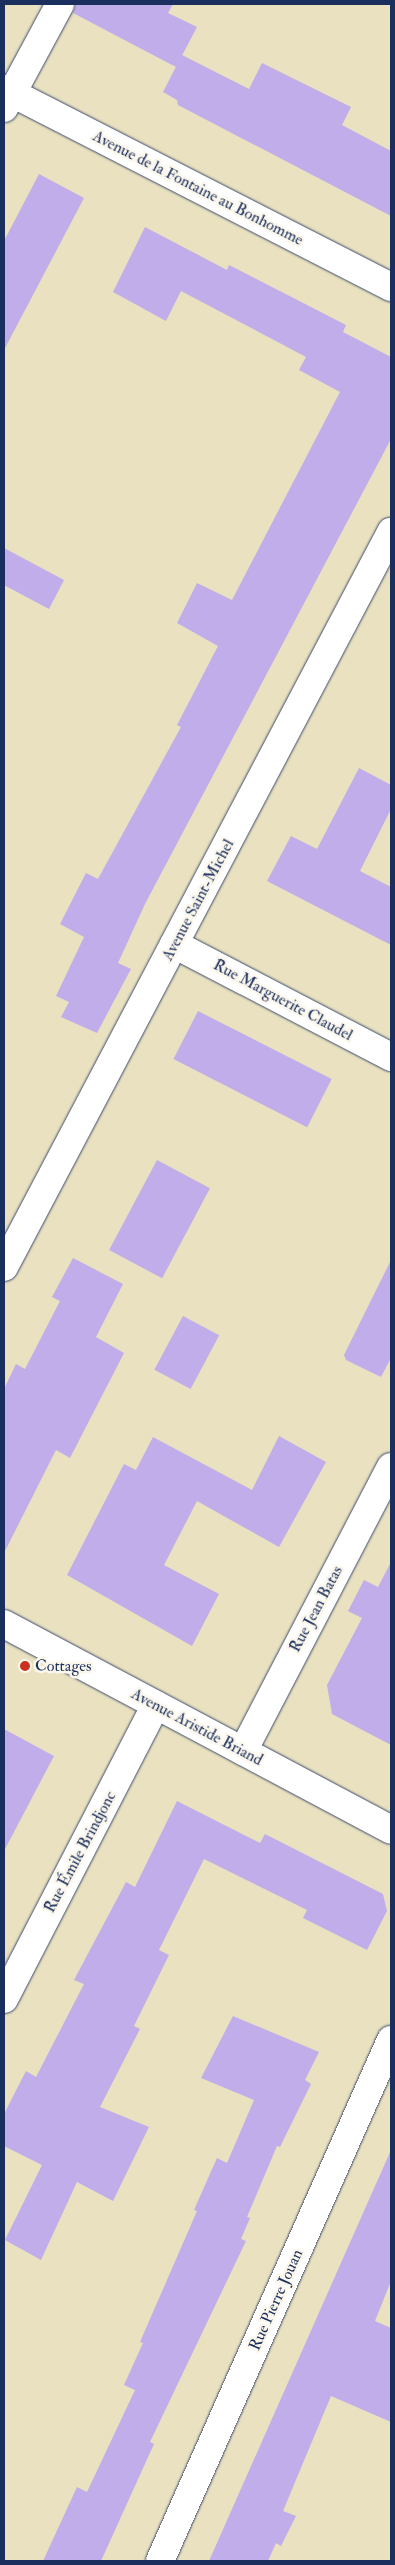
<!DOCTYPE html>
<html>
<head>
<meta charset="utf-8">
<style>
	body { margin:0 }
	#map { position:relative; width:395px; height:2565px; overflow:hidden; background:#e9e1bf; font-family:"IM FELL Double Pica",serif }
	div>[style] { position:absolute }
	.building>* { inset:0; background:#c0adea; transform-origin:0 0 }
	.roads { filter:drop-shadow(0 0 1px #3a4a6d) drop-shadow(0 0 1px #3a4a6d) }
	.minor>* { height:28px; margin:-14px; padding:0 14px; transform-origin:14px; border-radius:14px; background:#fff }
	.secondary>* { height:28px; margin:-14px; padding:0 14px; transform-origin:14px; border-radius:14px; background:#fff }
	.dots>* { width:14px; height:14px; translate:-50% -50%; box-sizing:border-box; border:2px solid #fbf7ec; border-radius:50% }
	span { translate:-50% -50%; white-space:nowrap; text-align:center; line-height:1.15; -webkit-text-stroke:5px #fbf7ec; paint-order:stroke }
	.street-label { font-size:16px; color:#1b2f5e }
	.poi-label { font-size:16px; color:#1b2f5e }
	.left { translate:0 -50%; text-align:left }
	.frame { position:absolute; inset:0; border:5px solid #1b2f5e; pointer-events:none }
</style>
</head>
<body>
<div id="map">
	<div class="building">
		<i style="clip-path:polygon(76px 4px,173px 4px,168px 13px,197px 27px,176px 67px,73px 13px)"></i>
		<i style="clip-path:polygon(182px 55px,249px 89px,262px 63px,351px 107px,342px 125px,391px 151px,391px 216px,178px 105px,177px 100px,163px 92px)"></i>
		<i style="clip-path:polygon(39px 174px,84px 198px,4px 350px,4px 241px)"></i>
		<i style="clip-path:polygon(145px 227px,227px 270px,229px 265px,346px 325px,343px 332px,391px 357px,391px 439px,145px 904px,118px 963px,131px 969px,97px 1033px,61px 1017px,69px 1002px,56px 996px,84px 937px,60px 924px,86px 873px,98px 879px,181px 727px,177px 725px,218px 646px,177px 623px,197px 583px,232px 600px,340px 392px,299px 370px,306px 357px,181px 291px,166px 321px,113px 292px)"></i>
		<i style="clip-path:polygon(4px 548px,64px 580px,49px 609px,4px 585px)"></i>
		<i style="clip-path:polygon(359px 768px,391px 785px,391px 809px,360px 871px,391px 887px,391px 945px,267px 881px,291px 836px,317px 849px)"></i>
		<i style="left:198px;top:1011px;width:150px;height:54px;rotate:27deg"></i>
		<i style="left:157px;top:1160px;width:60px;height:102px;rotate:28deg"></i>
		<i style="clip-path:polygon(73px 1258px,123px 1284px,96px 1337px,124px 1353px,70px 1458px,56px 1450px,4px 1553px,4px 1389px,16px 1364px,25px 1369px,60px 1301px,52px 1297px)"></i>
		<i style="clip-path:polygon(391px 1260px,391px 1358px,381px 1377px,346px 1360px,344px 1355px)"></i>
		<i style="left:183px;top:1316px;width:41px;height:61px;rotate:28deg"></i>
		<i style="clip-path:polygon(279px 1436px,326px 1462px,279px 1547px,197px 1501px,164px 1565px,219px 1594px,192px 1646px,67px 1575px,124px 1464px,136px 1470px,153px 1437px,252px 1490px)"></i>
		<i style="clip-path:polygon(391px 1562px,391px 1745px,332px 1714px,327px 1685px,362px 1618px,348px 1611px,364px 1580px,378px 1587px)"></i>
		<i style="clip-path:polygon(4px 1729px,54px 1756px,4px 1851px)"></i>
		<i style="clip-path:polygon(177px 1801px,260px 1843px,265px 1834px,383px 1894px,387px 1911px,367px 1950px,303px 1918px,307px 1910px,204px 1859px,159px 1950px,169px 1955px,134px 2026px,140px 2029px,100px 2107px,149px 2127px,113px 2201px,77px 2182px,41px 2260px,5px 2240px,42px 2165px,4px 2146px,4px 2114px,26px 2071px,36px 2077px,84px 1984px,74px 1980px,126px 1882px,135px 1887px)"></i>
		<i style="clip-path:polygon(233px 2016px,319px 2052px,305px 2080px,311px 2084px,280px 2147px,277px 2146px,247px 2217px,250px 2218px,241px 2239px,246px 2241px,150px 2442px,154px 2444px,101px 2561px,43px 2561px,77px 2487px,87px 2492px,135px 2390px,124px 2385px,143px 2343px,140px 2342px,197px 2211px,194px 2210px,217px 2158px,227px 2163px,254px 2100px,201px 2078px)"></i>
		<i style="clip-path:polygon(391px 2150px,391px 2281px,375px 2321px,391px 2328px,391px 2422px,331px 2396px,283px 2511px,296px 2516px,281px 2546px,276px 2543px,268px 2561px,209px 2561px)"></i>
	</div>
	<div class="roads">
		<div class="minor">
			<i style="left:4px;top:89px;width:435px;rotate:27.1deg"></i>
			<i style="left:4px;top:108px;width:118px;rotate:-61.7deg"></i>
			<i style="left:174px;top:944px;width:245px;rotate:27.5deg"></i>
			<i style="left:4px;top:1267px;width:831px;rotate:-62.23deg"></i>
			<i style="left:243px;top:1751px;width:320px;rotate:-62.5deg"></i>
			<i style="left:4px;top:1999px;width:331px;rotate:-62.7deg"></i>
			<i style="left:160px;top:2561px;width:570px;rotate:-66.09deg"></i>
		</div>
		<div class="secondary">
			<i style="left:4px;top:1624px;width:438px;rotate:28deg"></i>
		</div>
	</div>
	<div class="dots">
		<i style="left:25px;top:1666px;background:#c8321e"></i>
	</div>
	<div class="street-label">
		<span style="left:198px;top:188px;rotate:27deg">Avenue de la Fontaine au Bonhomme</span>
		<span style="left:198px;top:900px;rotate:-62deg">Avenue Saint-Michel</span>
		<span style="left:283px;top:1000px;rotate:28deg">Rue Marguerite Claudel</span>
		<span style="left:316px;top:1609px;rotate:-62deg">Rue Jean Batas</span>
		<span style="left:197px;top:1727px;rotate:28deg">Avenue Aristide Briand</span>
		<span style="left:80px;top:1852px;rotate:-62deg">Rue Émile Brindjonc</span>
		<span style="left:276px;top:2300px;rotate:-66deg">Rue Pierre Jouan</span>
	</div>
	<div class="poi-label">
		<span class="left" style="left:35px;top:1666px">Cottages</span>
	</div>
	<div class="frame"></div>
</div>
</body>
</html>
